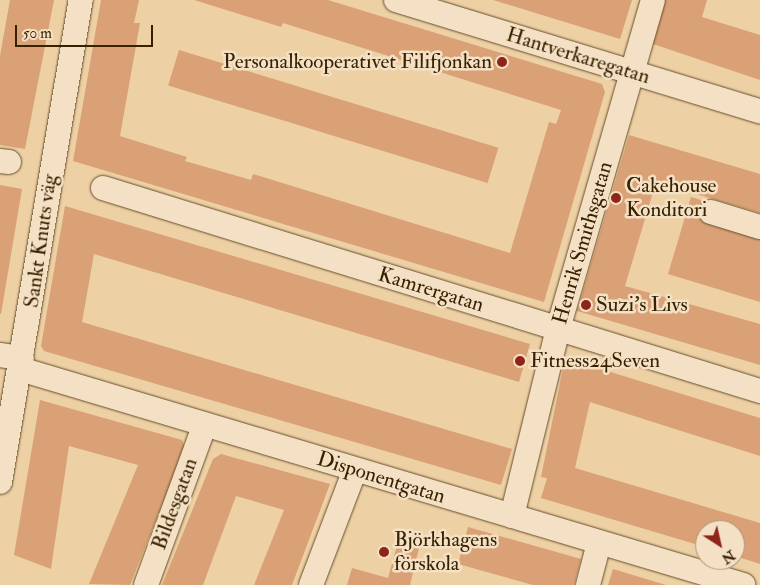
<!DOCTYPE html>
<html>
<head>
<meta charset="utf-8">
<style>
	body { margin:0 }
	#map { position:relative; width:760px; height:585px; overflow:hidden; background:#eed0a5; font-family:"IM FELL Double Pica",serif }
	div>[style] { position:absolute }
	.building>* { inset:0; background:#daa076; transform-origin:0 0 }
	.roads { filter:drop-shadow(0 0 1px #654e29) drop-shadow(0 0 1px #654e29) }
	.minor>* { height:24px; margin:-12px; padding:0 12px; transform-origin:12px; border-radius:12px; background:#f4e0c4 }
	.dots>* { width:14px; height:14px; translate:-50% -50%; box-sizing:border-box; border:2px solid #f4e0c4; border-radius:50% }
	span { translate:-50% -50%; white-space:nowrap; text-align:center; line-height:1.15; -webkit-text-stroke:5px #f4e0c4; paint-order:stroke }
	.street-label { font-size:21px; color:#372200 }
	.poi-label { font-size:21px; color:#372200 }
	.right { translate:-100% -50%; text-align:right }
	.left { translate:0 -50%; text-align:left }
	.north { position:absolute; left:695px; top:520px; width:50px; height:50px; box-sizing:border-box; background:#f4e0c4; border:1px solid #a89476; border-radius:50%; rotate:145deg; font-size:14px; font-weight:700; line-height:20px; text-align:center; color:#372200 }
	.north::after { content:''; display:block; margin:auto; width:18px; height:22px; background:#8f2418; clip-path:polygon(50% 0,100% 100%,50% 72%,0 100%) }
	.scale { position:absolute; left:15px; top:25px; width:138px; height:22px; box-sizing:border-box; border:2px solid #372200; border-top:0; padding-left:6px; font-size:15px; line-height:18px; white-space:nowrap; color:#372200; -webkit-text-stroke:4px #f4e0c4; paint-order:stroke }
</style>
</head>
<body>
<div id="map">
	<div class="building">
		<i style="clip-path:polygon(10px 0,54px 0,25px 149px,0 145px,0 56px)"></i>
		<i style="clip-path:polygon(101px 0,139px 0,134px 23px,140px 23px,120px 136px,187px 157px,185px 161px,251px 180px,253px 174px,510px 253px,549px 122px,556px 124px,561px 110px,283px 23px,281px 27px,194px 0,328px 0,602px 84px,605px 92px,544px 302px,73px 161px)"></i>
		<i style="clip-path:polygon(493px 0,632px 0,620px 39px)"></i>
		<i style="clip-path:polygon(663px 0,707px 0,702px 17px,760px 35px,760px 80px,650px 43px)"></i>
		<i style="left:179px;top:50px;width:334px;height:37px;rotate:17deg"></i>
		<i style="clip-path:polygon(629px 135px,760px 174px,760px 213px,656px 182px,625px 286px,760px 324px,760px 365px,577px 311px)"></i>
		<i style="clip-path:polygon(0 185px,22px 189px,1px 314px,0 314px)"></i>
		<i style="clip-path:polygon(691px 197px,760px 218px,760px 302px,668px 274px)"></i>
		<i style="clip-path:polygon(65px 206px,530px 344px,519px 382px,94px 254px,82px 322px,512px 449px,501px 485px,44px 351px,41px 346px)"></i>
		<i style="clip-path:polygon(565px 358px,760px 418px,760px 456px,590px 402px,575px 468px,760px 523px,760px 564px,735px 556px,735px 530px,705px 530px,705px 547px,541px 498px,547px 478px,541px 477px)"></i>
		<i style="clip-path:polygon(40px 400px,182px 440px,185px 447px,130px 585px,89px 584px,138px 465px,69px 446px,51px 569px,14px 555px)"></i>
		<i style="clip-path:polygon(221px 454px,330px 484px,292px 585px,254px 585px,284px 510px,236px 496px,203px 585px,162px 585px,213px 459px)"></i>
		<i style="clip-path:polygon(468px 527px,581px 559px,574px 585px,533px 585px,458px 564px)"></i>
		<i style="clip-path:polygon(398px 542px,419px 548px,410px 585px,347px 585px,352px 568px,388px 578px)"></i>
		<i style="clip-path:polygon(613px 569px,666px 585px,608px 585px)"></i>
	</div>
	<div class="roads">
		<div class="minor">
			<i style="left:396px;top:0;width:381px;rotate:17deg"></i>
			<i style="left:0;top:161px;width:9px;rotate:6deg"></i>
			<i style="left:103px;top:188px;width:688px;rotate:17.17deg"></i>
			<i style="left:711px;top:212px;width:51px;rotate:17deg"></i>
			<i style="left:0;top:355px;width:22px;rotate:8deg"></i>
			<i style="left:20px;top:369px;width:755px;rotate:16.63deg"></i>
			<i style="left:0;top:482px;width:489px;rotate:-80.5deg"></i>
			<i style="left:512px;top:516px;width:193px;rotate:-76.2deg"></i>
			<i style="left:558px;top:329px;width:342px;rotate:-73.9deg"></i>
			<i style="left:146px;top:585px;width:171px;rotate:-69.9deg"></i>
			<i style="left:311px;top:585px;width:123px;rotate:-69.1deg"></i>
			<i style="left:588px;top:585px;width:43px;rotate:-75.3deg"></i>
		</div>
	</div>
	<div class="dots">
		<i style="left:502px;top:62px;background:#8f2418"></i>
		<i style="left:616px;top:198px;background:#8f2418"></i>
		<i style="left:586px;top:305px;background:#8f2418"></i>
		<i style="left:520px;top:361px;background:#8f2418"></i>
		<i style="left:384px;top:552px;background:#8f2418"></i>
	</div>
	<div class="street-label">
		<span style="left:578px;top:56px;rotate:17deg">Hantverkaregatan</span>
		<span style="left:41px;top:241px;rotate:-82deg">Sankt Knuts väg</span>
		<span style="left:583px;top:243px;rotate:-74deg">Henrik Smithsgatan</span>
		<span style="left:431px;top:290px;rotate:17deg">Kamrergatan</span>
		<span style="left:381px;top:478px;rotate:17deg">Disponentgatan</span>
		<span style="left:175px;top:504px;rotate:-70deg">Bildesgatan</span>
	</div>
	<div class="poi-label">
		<span class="right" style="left:492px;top:62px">Personalkooperativet Filifjonkan</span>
		<span class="left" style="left:626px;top:198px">Cakehouse<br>Konditori</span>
		<span class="left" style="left:596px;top:305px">Suzi's Livs</span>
		<span class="left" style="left:530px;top:361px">Fitness24Seven</span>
		<span class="left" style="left:394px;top:552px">Björkhagens<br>förskola</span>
	</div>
	<div class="north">N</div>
	<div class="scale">50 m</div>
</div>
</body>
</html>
